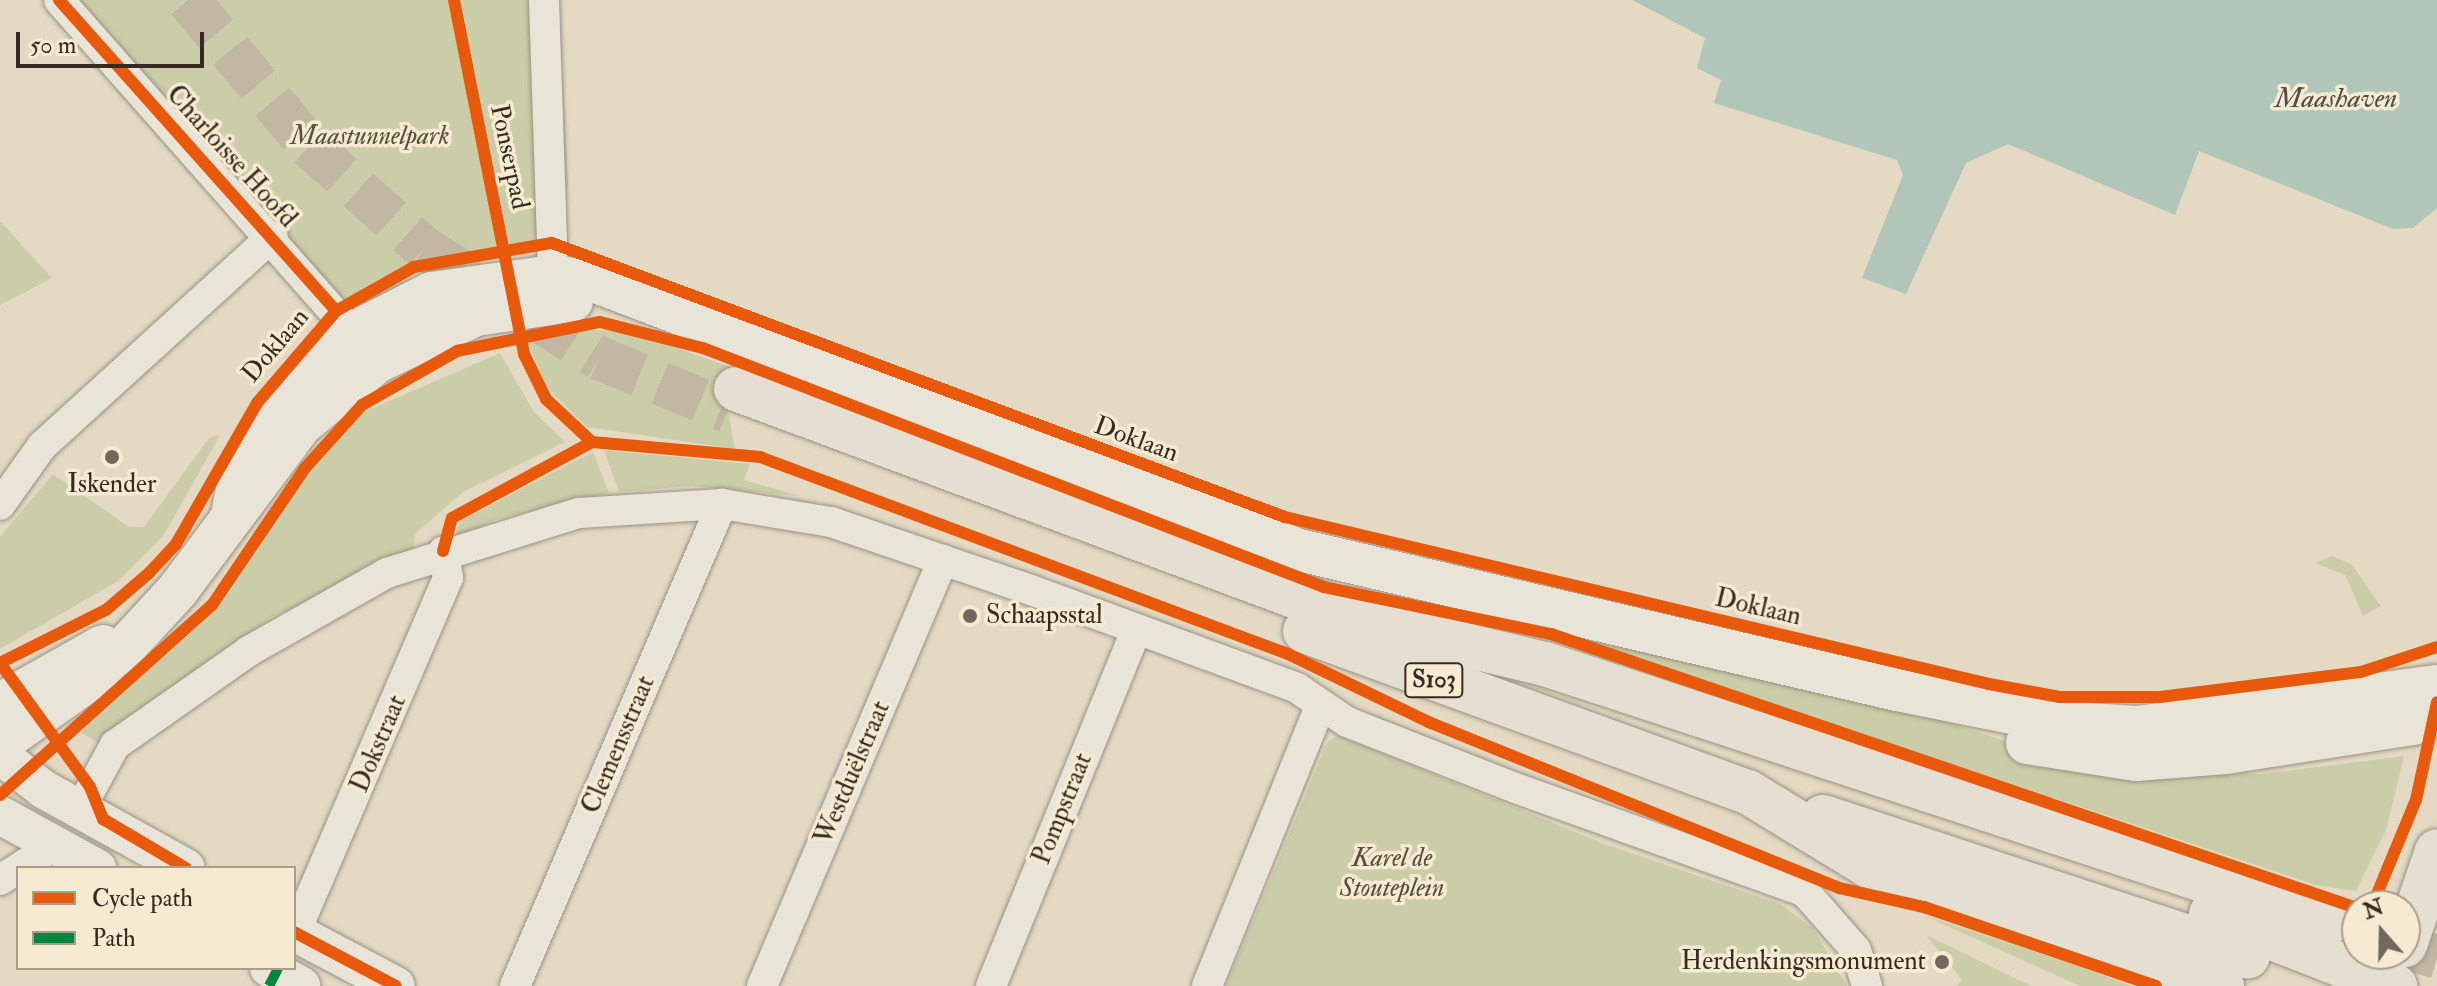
<!DOCTYPE html>
<html>
<head>
<meta charset="utf-8">
<style>
	body { margin:0 }
	#map { position:relative; width:2437px; height:986px; overflow:hidden; background:#e4dac3; font-family:"IM FELL Double Pica",serif }
	div>[style] { position:absolute }
	.green>* { inset:0; background:#cbcda8 }
	.water>* { inset:0; background:#b1c5b8 }
	.trunk-tunnel>* { height:44px; margin-top:-22px; transform-origin:0; background:repeating-linear-gradient(90deg,#c1b7a3 0 44px,transparent 0 66px) }
	.roads { filter:drop-shadow(0 0 2px #999284) drop-shadow(0 0 2px #999284) }
	.minor>* { height:30px; margin:-15px; padding:0 15px; transform-origin:15px; border-radius:15px; background:#e9e4d8 }
	.tertiary>* { height:38px; margin:-19px; padding:0 19px; transform-origin:19px; border-radius:19px; background:#e9e4d8 }
	.secondary>* { height:42px; margin:-21px; padding:0 21px; transform-origin:21px; border-radius:21px; background:#e9e4d8 }
	.primary>* { height:44px; margin:-22px; padding:0 22px; transform-origin:22px; border-radius:22px; background:#e5dfd2 }
	.trunk>* { height:44px; margin:-22px; padding:0 22px; transform-origin:22px; border-radius:22px; background:#e5dfd2 }
	.quiet>* { height:10px; margin-top:-5px; transform-origin:0; background:repeating-linear-gradient(90deg,#00873e 0 20px,transparent 0 30px) }
	.cycleway>* { height:12px; margin:-6px; padding:0 6px; transform-origin:6px; border-radius:6px; background:#e8590c }
	.dots>* { width:22px; height:22px; translate:-50% -50%; box-sizing:border-box; border:4px solid #f6ebd0; border-radius:50% }
	span { translate:-50% -50%; white-space:nowrap; text-align:center; line-height:1.15; -webkit-text-stroke:7px #f6ebd0; paint-order:stroke }
	.shield-label span { padding:2px 6px; background:#f6ebd0; border:2px solid; border-radius:6px; -webkit-text-stroke-width:0 }
	.shield-label { font-size:24px; color:#352b23; font-weight:700 }
	.park-label { font-size:26px; color:#55513e; font-style:italic }
	.street-label { font-size:26px; color:#352b23 }
	.poi-label { font-size:26px; color:#352b23 }
	.left { translate:0 -50%; text-align:left }
	.right { translate:-100% -50%; text-align:right }
	.water-label { font-size:28px; color:#4e4f47; font-style:italic }
	.legend { position:absolute; left:16px; top:866px; width:280px; height:104px; box-sizing:border-box; background:#f6ebd0; border:2px solid #a99e8b; margin:0; padding:10px 14px; list-style:none; font-size:24px; color:#352b23 }
	.legend li { display:flex; align-items:center; gap:16px; height:40px }
	.legend b { width:40px; border:2px solid #a99e8b }
	.north { position:absolute; left:2341px; top:890px; width:80px; height:80px; box-sizing:border-box; background:#f6ebd0; border:2px solid #a99e8b; border-radius:50%; rotate:340deg; font-size:22px; font-weight:700; line-height:32px; text-align:center; color:#352b23 }
	.north::after { content:''; display:block; margin:auto; width:28px; height:36px; background:#72685b; clip-path:polygon(50% 0,100% 100%,50% 72%,0 100%) }
	.scale { position:absolute; left:16px; top:32px; width:188px; height:36px; box-sizing:border-box; border:4px solid #352b23; border-top:0; padding-left:10px; font-size:24px; line-height:28px; white-space:nowrap; color:#352b23; -webkit-text-stroke:6px #f6ebd0; paint-order:stroke }
</style>
</head>
<body>
<div id="map">
	<div class="green">
		<i style="clip-path:polygon(59px 0,559px 0,568px 184px,552px 243px,414px 267px,336px 311px)"></i>
		<i style="clip-path:polygon(0 221px,52px 278px,0 305px)"></i>
		<i style="clip-path:polygon(479px 258px,482px 273px,361px 303px,397px 283px)"></i>
		<i style="clip-path:polygon(565px 329px,629px 331px,755px 376px,727px 405px,735px 449px,587px 427px,546px 387px,527px 339px)"></i>
		<i style="clip-path:polygon(500px 353px,534px 412px,565px 442px,463px 492px,415px 534px,413px 554px,272px 617px,101px 744px,80px 732px,203px 621px,304px 477px,359px 414px)"></i>
		<i style="clip-path:polygon(220px 435px,164px 535px,118px 581px,0 649px,0 537px,53px 474px,129px 527px,144px 527px,209px 438px)"></i>
		<i style="clip-path:polygon(604px 450px,750px 464px,744px 480px,800px 496px,692px 486px,619px 492px)"></i>
		<i style="clip-path:polygon(593px 452px,609px 493px,500px 518px,453px 538px,462px 520px)"></i>
		<i style="clip-path:polygon(2332px 556px,2351px 564px,2381px 606px,2363px 616px,2345px 575px,2315px 563px)"></i>
		<i style="clip-path:polygon(1551px 630px,1921px 713px,2085px 768px,2262px 774px,2404px 756px,2386px 830px,2356px 891px,2315px 885px)"></i>
		<i style="clip-path:polygon(1338px 735px,1602px 843px,1780px 904px,1813px 928px,1847px 986px,1226px 986px,1327px 743px)"></i>
		<i style="clip-path:polygon(1923px 915px,2074px 965px,2132px 986px,2080px 986px)"></i>
		<i style="clip-path:polygon(1926px 935px,2027px 984px,2033px 986px,1957px 986px,1962px 980px)"></i>
	</div>
	<div class="water">
		<i style="clip-path:polygon(1632px 0,2437px 0,2437px 208px,2413px 228px,2393px 229px,2199px 151px,2175px 215px,2008px 144px,1966px 163px,1906px 294px,1862px 278px,1903px 175px,1897px 160px,1714px 103px,1721px 80px,1697px 68px,1705px 38px)"></i>
	</div>
	<div class="trunk-tunnel">
		<i style="left:188px;top:0;width:190px;rotate:50.3deg"></i>
		<i style="left:309px;top:146px;width:154px;rotate:41.6deg"></i>
		<i style="left:424px;top:248px;width:207px;rotate:32.2deg"></i>
		<i style="left:599px;top:358px;width:139px;rotate:22.5deg"></i>
		<i style="left:2405px;top:947px;width:34px;rotate:17deg"></i>
	</div>
	<div class="roads">
		<div class="minor">
			<i style="left:59px;top:0;width:463px;rotate:48.6deg"></i>
			<i style="left:544px;top:0;width:276px;rotate:88.1deg"></i>
			<i style="left:0;top:505px;width:72px;rotate:-54.6deg"></i>
			<i style="left:42px;top:446px;width:312px;rotate:-42.3deg"></i>
			<i style="left:80px;top:809px;width:73px;rotate:-61.3deg"></i>
			<i style="left:115px;top:745px;width:164px;rotate:-35deg"></i>
			<i style="left:249px;top:651px;width:159px;rotate:-29.5deg"></i>
			<i style="left:387px;top:573px;width:201px;rotate:-17.4deg"></i>
			<i style="left:579px;top:513px;width:143px;rotate:-3.6deg"></i>
			<i style="left:722px;top:504px;width:110px;rotate:9.4deg"></i>
			<i style="left:831px;top:522px;width:211px;rotate:18.8deg"></i>
			<i style="left:1031px;top:590px;width:283px;rotate:20.2deg"></i>
			<i style="left:1297px;top:688px;width:60px;rotate:34.2deg"></i>
			<i style="left:1347px;top:722px;width:184px;rotate:21.4deg"></i>
			<i style="left:1518px;top:789px;width:305px;rotate:19.7deg"></i>
			<i style="left:1805px;top:892px;width:77px;rotate:48.7deg"></i>
			<i style="left:1856px;top:950px;width:38px;rotate:73deg"></i>
			<i style="left:0;top:880px;width:62px;rotate:-32.4deg"></i>
			<i style="left:295px;top:933px;width:387px;rotate:-66.7deg"></i>
			<i style="left:448px;top:578px;width:27px;rotate:-100deg"></i>
			<i style="left:515px;top:986px;width:525px;rotate:-66.76deg"></i>
			<i style="left:762px;top:986px;width:463px;rotate:-67deg"></i>
			<i style="left:991px;top:986px;width:381px;rotate:-67.8deg"></i>
			<i style="left:1207px;top:986px;width:302px;rotate:-68deg"></i>
		</div>
		<div class="tertiary">
			<i style="left:0;top:755px;width:55px;rotate:38.3deg"></i>
			<i style="left:43px;top:789px;width:163px;rotate:28.9deg"></i>
			<i style="left:0;top:815px;width:111px;rotate:28.7deg"></i>
			<i style="left:294px;top:932px;width:115px;rotate:27.9deg"></i>
			<i style="left:269px;top:968px;width:37px;rotate:29deg"></i>
		</div>
		<div class="secondary">
			<i style="left:233px;top:509px;width:34px;rotate:-78deg"></i>
			<i style="left:240px;top:476px;width:58px;rotate:-62.1deg"></i>
			<i style="left:267px;top:425px;width:126px;rotate:-46.9deg"></i>
			<i style="left:353px;top:333px;width:88px;rotate:-27.1deg"></i>
			<i style="left:431px;top:293px;width:123px;rotate:-7.9deg"></i>
			<i style="left:553px;top:276px;width:47px;rotate:8.7deg"></i>
			<i style="left:599px;top:283px;width:749px;rotate:20.88deg"></i>
			<i style="left:1299px;top:550px;width:614px;rotate:13.18deg"></i>
			<i style="left:1897px;top:690px;width:162px;rotate:11.4deg"></i>
			<i style="left:2056px;top:722px;width:81px;rotate:3.5deg"></i>
			<i style="left:2137px;top:727px;width:303px;rotate:-7.8deg"></i>
			<i style="left:0;top:704px;width:118px;rotate:-29.4deg"></i>
			<i style="left:0;top:743px;width:130px;rotate:-35.3deg"></i>
			<i style="left:106px;top:668px;width:105px;rotate:-47.3deg"></i>
			<i style="left:177px;top:591px;width:207px;rotate:-53.2deg"></i>
			<i style="left:301px;top:425px;width:99px;rotate:-39.7deg"></i>
			<i style="left:377px;top:362px;width:110px;rotate:-25.4deg"></i>
			<i style="left:476px;top:315px;width:97px;rotate:-8.3deg"></i>
			<i style="left:2027px;top:743px;width:110px;rotate:8.9deg"></i>
			<i style="left:2136px;top:760px;width:90px;rotate:-4.4deg"></i>
			<i style="left:2226px;top:753px;width:189px;rotate:-8.8deg"></i>
			<i style="left:2413px;top:724px;width:26px;rotate:-25deg"></i>
		</div>
		<div class="primary">
			<i style="left:2405px;top:945px;width:99px;rotate:-71.2deg"></i>
		</div>
		<div class="trunk">
			<i style="left:736px;top:389px;width:661px;rotate:20.35deg"></i>
			<i style="left:1356px;top:619px;width:194px;rotate:13.4deg"></i>
			<i style="left:1545px;top:664px;width:826px;rotate:18.19deg"></i>
			<i style="left:1305px;top:631px;width:471px;rotate:20deg"></i>
			<i style="left:1748px;top:792px;width:142px;rotate:31.4deg"></i>
			<i style="left:1869px;top:866px;width:373px;rotate:18.8deg"></i>
			<i style="left:1823px;top:817px;width:447px;rotate:18.2deg"></i>
			<i style="left:2211px;top:914px;width:198px;rotate:21.4deg"></i>
		</div>
	</div>
	<div class="quiet">
		<i style="left:269px;top:986px;width:20px;rotate:-63deg"></i>
	</div>
	<div class="cycleway">
		<i style="left:59px;top:0;width:416px;rotate:48.3deg"></i>
		<i style="left:454px;top:0;width:361px;rotate:78.8deg"></i>
		<i style="left:524px;top:354px;width:50px;rotate:63.9deg"></i>
		<i style="left:546px;top:399px;width:63px;rotate:43.1deg"></i>
		<i style="left:443px;top:551px;width:34px;rotate:-75deg"></i>
		<i style="left:452px;top:518px;width:159px;rotate:-28.5deg"></i>
		<i style="left:592px;top:442px;width:169px;rotate:5.1deg"></i>
		<i style="left:760px;top:457px;width:564px;rotate:20.46deg"></i>
		<i style="left:1288px;top:654px;width:159px;rotate:25.8deg"></i>
		<i style="left:1431px;top:723px;width:440px;rotate:22deg"></i>
		<i style="left:1839px;top:888px;width:87px;rotate:12.6deg"></i>
		<i style="left:1924px;top:907px;width:245px;rotate:18.8deg"></i>
		<i style="left:0;top:663px;width:119px;rotate:-26.6deg"></i>
		<i style="left:106px;top:610px;width:57px;rotate:-40.7deg"></i>
		<i style="left:149px;top:573px;width:40px;rotate:-47deg"></i>
		<i style="left:176px;top:544px;width:163px;rotate:-60.1deg"></i>
		<i style="left:257px;top:403px;width:121px;rotate:-49.3deg"></i>
		<i style="left:336px;top:311px;width:90px;rotate:-29.4deg"></i>
		<i style="left:414px;top:267px;width:140px;rotate:-9.9deg"></i>
		<i style="left:552px;top:243px;width:783px;rotate:20.5deg"></i>
		<i style="left:1285px;top:517px;width:724px;rotate:13.34deg"></i>
		<i style="left:1989px;top:684px;width:72px;rotate:10.4deg"></i>
		<i style="left:2060px;top:697px;width:100px"></i>
		<i style="left:2160px;top:697px;width:203px;rotate:-7.1deg"></i>
		<i style="left:2361px;top:672px;width:80px;rotate:-18.2deg"></i>
		<i style="left:0;top:663px;width:153px;rotate:54deg"></i>
		<i style="left:90px;top:787px;width:35px;rotate:68deg"></i>
		<i style="left:103px;top:819px;width:96px;rotate:30.6deg"></i>
		<i style="left:0;top:795px;width:285px;rotate:-41.9deg"></i>
		<i style="left:212px;top:605px;width:166px;rotate:-55.8deg"></i>
		<i style="left:305px;top:468px;width:85px;rotate:-47.9deg"></i>
		<i style="left:362px;top:405px;width:109px;rotate:-29.6deg"></i>
		<i style="left:457px;top:351px;width:146px;rotate:-11.5deg"></i>
		<i style="left:600px;top:322px;width:106px;rotate:14.2deg"></i>
		<i style="left:703px;top:348px;width:665px;rotate:21.05deg"></i>
		<i style="left:1324px;top:587px;width:232px;rotate:11.7deg"></i>
		<i style="left:1551px;top:634px;width:851px;rotate:18.78deg"></i>
		<i style="left:2372px;top:906px;width:115px;rotate:-67.5deg"></i>
		<i style="left:2416px;top:800px;width:100px;rotate:-77.9deg"></i>
		<i style="left:294px;top:932px;width:115px;rotate:27.9deg"></i>
	</div>
	<div class="dots">
		<i style="left:112px;top:457px;background:#72685b"></i>
		<i style="left:970px;top:616px;background:#72685b"></i>
		<i style="left:1942px;top:962px;background:#72685b"></i>
	</div>
	<div class="shield-label">
		<span style="left:1434px;top:680px">S103</span>
	</div>
	<div class="park-label">
		<span style="left:370px;top:137px">Maastunnelpark</span>
		<span style="left:1392px;top:874px">Karel de<br>Stouteplein</span>
	</div>
	<div class="street-label">
		<span style="left:231px;top:157px;rotate:48deg">Charloisse Hoofd</span>
		<span style="left:509px;top:157px;rotate:78deg">Ponserpad</span>
		<span style="left:276px;top:346px;rotate:-50deg">Doklaan</span>
		<span style="left:1136px;top:440px;rotate:20deg">Doklaan</span>
		<span style="left:1758px;top:608px;rotate:13deg">Doklaan</span>
		<span style="left:379px;top:744px;rotate:-67deg">Dokstraat</span>
		<span style="left:619px;top:745px;rotate:-67deg">Clemensstraat</span>
		<span style="left:853px;top:773px;rotate:-67deg">Westduëlstraat</span>
		<span style="left:1063px;top:809px;rotate:-68deg">Pompstraat</span>
	</div>
	<div class="poi-label">
		<span style="left:112px;top:485px">Iskender</span>
		<span class="left" style="left:986px;top:616px">Schaapsstal</span>
		<span class="right" style="left:1926px;top:962px">Herdenkingsmonument</span>
	</div>
	<div class="water-label">
		<span style="left:2336px;top:99px">Maashaven</span>
	</div>
	<ul class="legend">
	<li><b style="height:10px;background:#e8590c"></b>Cycle path</li>
	<li><b style="height:10px;background:#00873e"></b>Path</li>
	</ul>
	<div class="north">N</div>
	<div class="scale">50 m</div>
</div>
</body>
</html>
